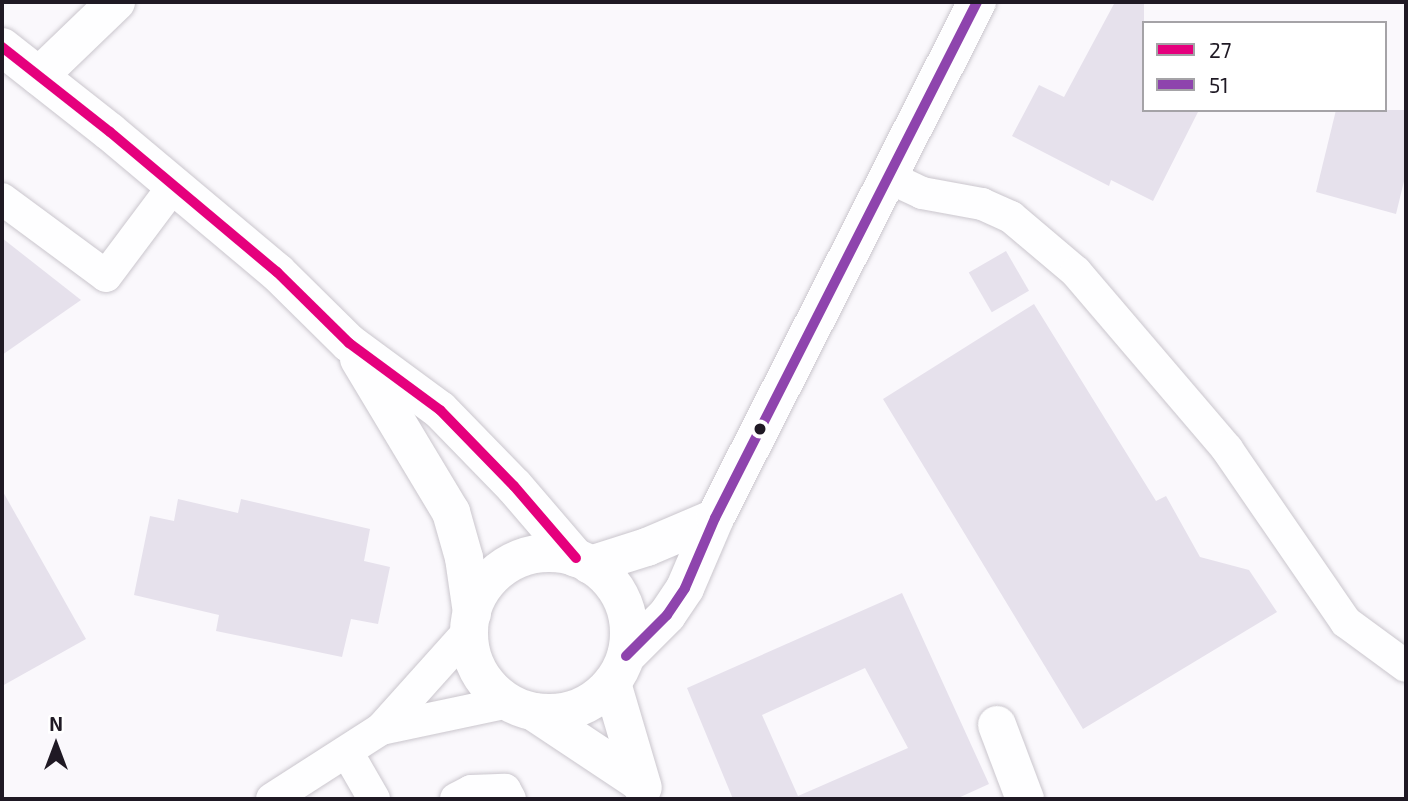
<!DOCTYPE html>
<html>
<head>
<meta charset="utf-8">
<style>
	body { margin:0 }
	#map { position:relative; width:1408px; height:801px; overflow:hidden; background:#faf8fc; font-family:"Exo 2",sans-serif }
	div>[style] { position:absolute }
	.building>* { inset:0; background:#e6e1ec; transform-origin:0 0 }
	.roads { filter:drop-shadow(0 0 2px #cac6cd) drop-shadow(0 0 2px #cac6cd) }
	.lane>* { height:32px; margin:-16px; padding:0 16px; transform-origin:16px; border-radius:16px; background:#fefeff }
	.street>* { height:38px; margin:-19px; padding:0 19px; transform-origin:19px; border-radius:19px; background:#fefeff }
	.secondary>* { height:38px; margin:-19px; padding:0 19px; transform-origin:19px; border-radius:19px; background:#fefeff }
	.secondary>.ring { margin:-19px; padding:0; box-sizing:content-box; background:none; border:38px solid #fefeff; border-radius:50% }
	.bus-1>* { height:10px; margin:-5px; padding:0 5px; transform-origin:5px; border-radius:5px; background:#e5007d }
	.bus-2>* { height:10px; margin:-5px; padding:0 5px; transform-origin:5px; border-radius:5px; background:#8e44ad }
	.dots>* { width:19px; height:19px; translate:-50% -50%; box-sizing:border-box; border:4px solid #fff; border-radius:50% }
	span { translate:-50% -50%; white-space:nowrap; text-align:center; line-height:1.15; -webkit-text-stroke:6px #fff; paint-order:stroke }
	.frame { position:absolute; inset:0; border:4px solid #1f1924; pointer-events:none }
	.legend { position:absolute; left:1142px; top:21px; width:245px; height:91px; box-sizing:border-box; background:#fff; border:2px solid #a5a3a7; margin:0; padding:9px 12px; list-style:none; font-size:21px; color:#1f1924 }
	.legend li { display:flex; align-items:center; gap:14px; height:35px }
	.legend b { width:35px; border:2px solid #a5a3a7 }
	.north { position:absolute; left:21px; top:710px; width:70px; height:70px; -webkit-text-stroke:5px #fff; paint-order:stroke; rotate:0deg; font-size:19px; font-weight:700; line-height:28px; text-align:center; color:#1f1924 }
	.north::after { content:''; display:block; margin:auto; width:24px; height:32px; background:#1f1924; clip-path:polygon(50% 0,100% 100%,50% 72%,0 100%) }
</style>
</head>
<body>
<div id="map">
	<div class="building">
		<i style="clip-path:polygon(1115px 2px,1144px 2px,1144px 110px,1199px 110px,1153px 201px,1111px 180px,1109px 186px,1012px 136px,1039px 85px,1064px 97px)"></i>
		<i style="clip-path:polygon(1336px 110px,1406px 110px,1406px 173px,1396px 214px,1316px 192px)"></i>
		<i style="clip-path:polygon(2px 238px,81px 300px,2px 355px)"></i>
		<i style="left:1006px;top:251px;width:46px;height:43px;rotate:60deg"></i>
		<i style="clip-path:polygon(1034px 304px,1156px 501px,1166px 496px,1200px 557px,1249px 570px,1277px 612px,1083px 729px,883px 399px)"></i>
		<i style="clip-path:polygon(2px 490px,86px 639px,2px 686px)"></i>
		<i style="clip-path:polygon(178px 499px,238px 513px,241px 499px,370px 529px,364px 561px,390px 567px,378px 624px,351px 619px,342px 657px,216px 631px,219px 615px,134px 595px,150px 516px,174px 521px)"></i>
		<i style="clip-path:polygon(evenodd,902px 593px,989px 784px,956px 799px,733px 799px,687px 688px,902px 593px,865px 668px,908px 748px,798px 796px,762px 715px,865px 668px)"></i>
	</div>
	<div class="roads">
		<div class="lane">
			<i style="left:886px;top:176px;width:40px;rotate:25deg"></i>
			<i style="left:922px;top:193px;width:61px;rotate:10.4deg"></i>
			<i style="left:982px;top:204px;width:32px;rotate:24deg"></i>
			<i style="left:1011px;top:217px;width:85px;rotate:40.2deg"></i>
			<i style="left:1076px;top:272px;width:233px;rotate:49.5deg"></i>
			<i style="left:1227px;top:449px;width:210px;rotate:55.5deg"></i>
			<i style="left:1346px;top:622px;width:74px;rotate:36.3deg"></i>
			<i style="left:2px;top:199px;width:129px;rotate:36.5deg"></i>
			<i style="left:106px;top:276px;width:114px;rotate:-53.2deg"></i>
			<i style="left:381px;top:729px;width:131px;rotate:-11.9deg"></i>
			<i style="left:347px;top:752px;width:54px;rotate:60.1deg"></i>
			<i style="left:272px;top:799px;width:130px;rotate:-32.7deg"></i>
			<i style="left:381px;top:729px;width:132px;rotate:-48.1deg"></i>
			<i style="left:456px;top:799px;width:17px;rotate:-28deg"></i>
			<i style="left:471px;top:791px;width:34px;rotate:-2deg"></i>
			<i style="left:505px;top:790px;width:10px;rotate:61deg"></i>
		</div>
		<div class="street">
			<i style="left:39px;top:76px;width:107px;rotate:-43.9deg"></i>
			<i style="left:590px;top:565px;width:60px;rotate:-17.5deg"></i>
			<i style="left:647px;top:547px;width:74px;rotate:-23.1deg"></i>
			<i style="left:626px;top:656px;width:58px;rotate:-45deg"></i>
			<i style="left:667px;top:615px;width:32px;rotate:-56deg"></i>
			<i style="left:685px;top:588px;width:76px;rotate:-66.8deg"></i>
			<i style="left:715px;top:518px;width:579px;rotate:-63.08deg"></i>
			<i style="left:997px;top:725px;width:79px;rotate:69.3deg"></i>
		</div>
		<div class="secondary">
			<i style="left:2px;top:47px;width:137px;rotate:38.2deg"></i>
			<i style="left:110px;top:132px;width:218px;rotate:40deg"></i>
			<i style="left:277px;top:272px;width:101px;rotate:44.6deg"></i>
			<i style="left:349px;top:343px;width:113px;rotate:36.4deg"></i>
			<i style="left:440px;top:410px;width:106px;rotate:45.8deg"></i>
			<i style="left:514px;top:486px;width:95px;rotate:49.3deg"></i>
			<i style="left:359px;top:359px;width:179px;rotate:59deg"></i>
			<i style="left:451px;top:512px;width:48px;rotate:74.2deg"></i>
			<i style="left:464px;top:558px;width:56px;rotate:81.7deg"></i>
			<i class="ring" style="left:469px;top:553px;width:122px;height:122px"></i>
			<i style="left:612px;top:683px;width:109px;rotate:73.6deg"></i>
			<i style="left:534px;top:712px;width:125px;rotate:33.6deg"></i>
		</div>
	</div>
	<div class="bus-1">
		<i style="left:2px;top:47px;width:137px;rotate:38.2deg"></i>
		<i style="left:110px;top:132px;width:218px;rotate:40deg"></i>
		<i style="left:277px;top:272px;width:101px;rotate:44.6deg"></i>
		<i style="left:349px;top:343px;width:113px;rotate:36.4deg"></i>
		<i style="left:440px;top:410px;width:106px;rotate:45.8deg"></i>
		<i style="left:514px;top:486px;width:95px;rotate:49.3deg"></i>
	</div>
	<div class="bus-2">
		<i style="left:626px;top:656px;width:58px;rotate:-45deg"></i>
		<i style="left:667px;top:615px;width:32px;rotate:-56deg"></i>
		<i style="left:685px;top:588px;width:76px;rotate:-66.8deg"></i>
		<i style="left:715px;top:518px;width:579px;rotate:-63.08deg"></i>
	</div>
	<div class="dots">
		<i style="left:760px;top:429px;background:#1f1924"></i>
	</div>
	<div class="frame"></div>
	<ul class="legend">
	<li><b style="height:9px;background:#e5007d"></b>27</li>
	<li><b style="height:9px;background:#8e44ad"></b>51</li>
	</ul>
	<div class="north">N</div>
</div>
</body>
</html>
